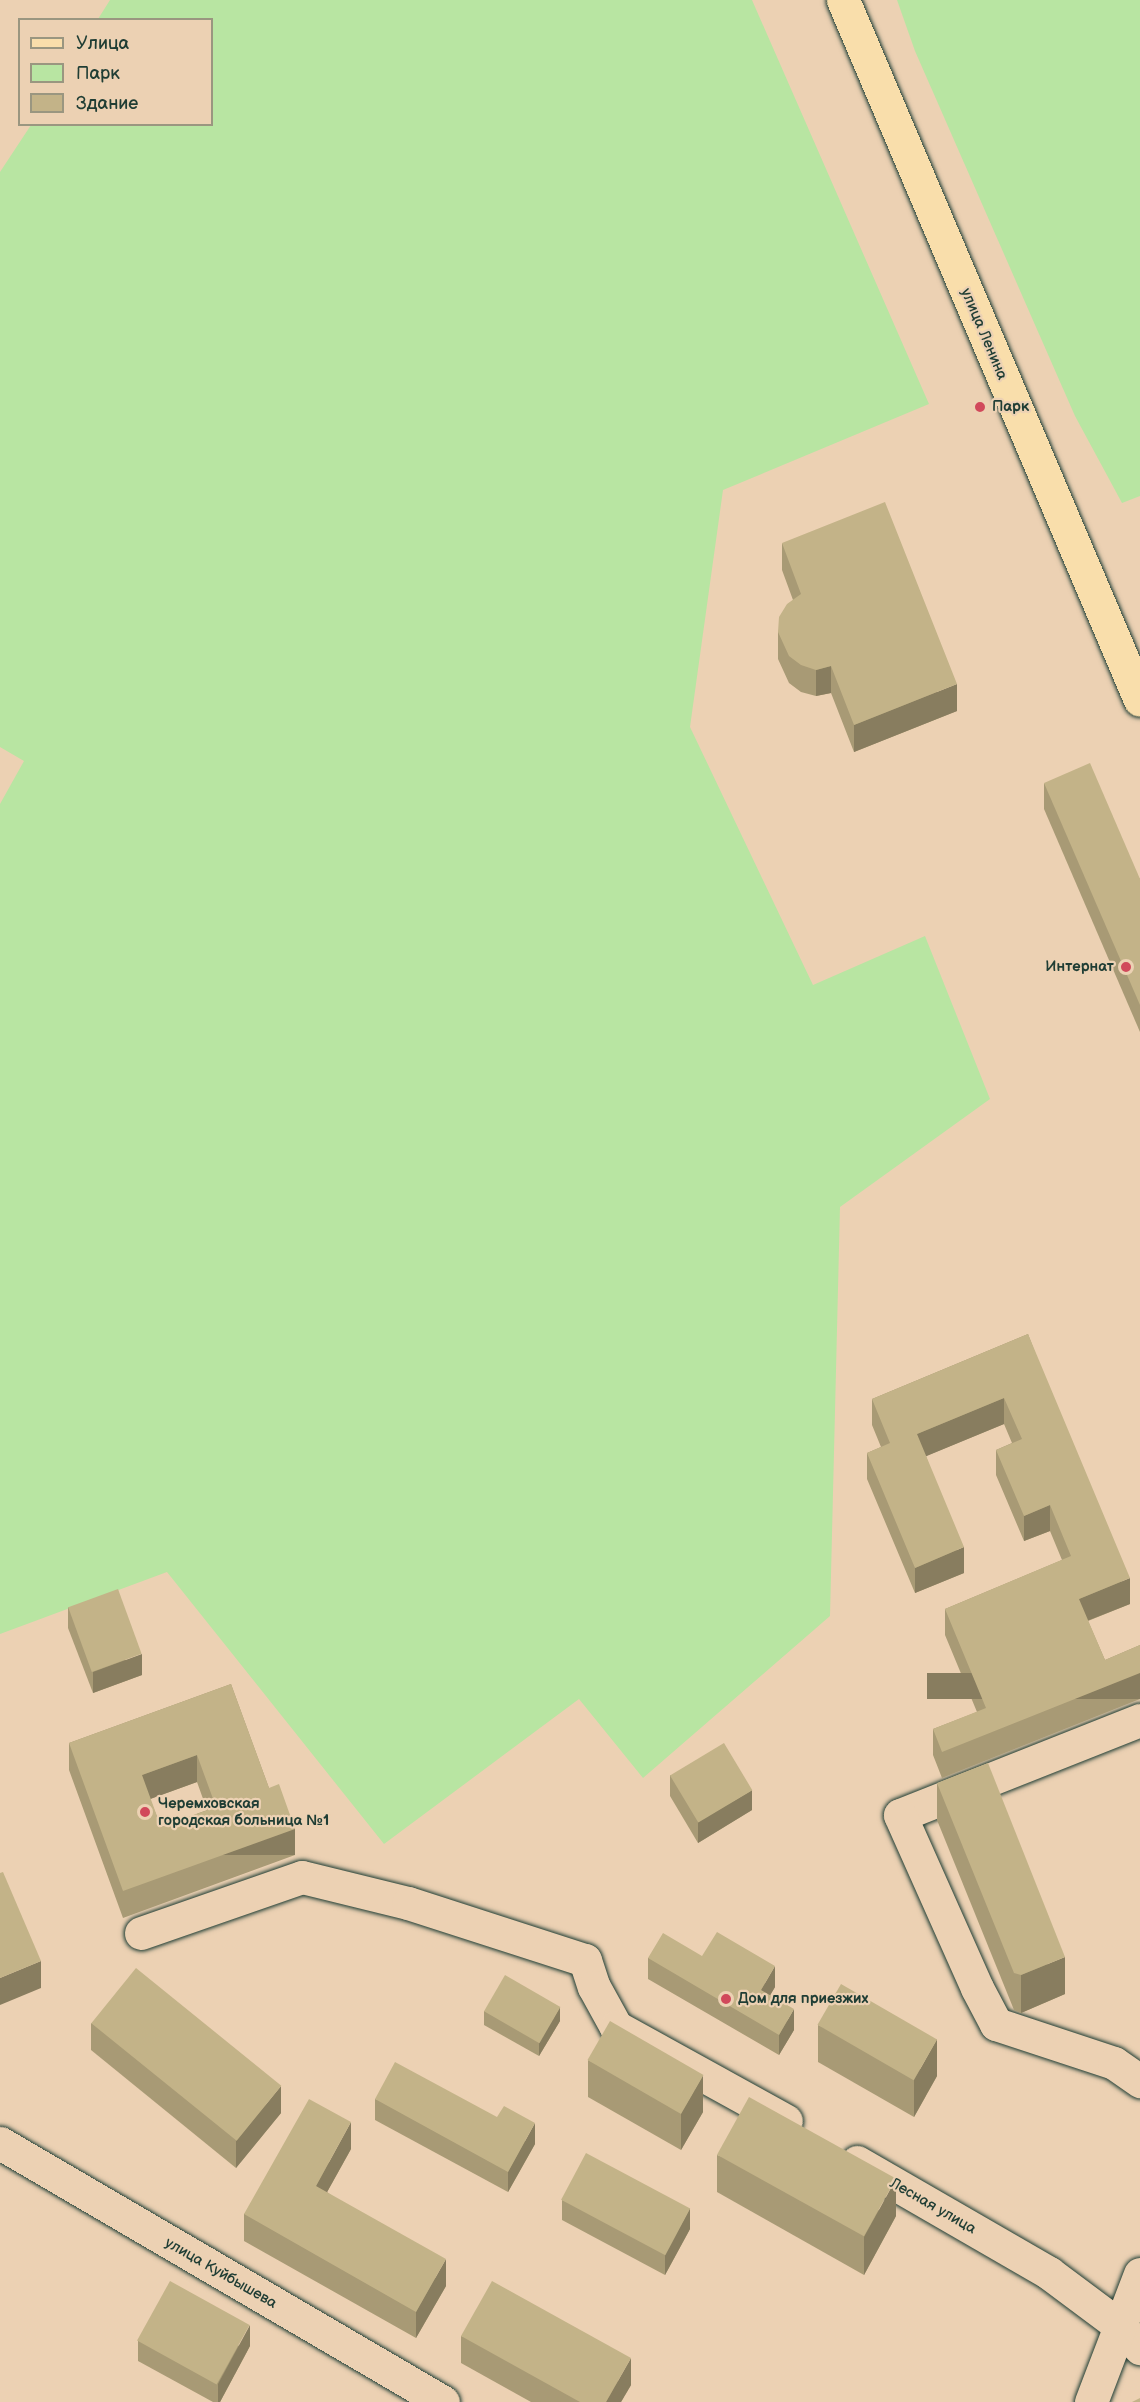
<!DOCTYPE html>
<html>
<head>
<meta charset="utf-8">
<style>
	body { margin:0 }
	#map { position:relative; width:1140px; height:2402px; overflow:hidden; background:#ecd1b3; font-family:"Balsamiq Sans",sans-serif }
	div>[style] { position:absolute }
	.green>* { inset:0; background:#b8e5a2 }
	.roads { filter:drop-shadow(0 0 2px #1f3d34) drop-shadow(0 0 2px #1f3d34) }
	.minor>* { height:33px; margin:-16.5px; padding:0 16.5px; transform-origin:16.5px; border-radius:16.5px; background:#ecd1b3 }
	.major>* { height:33px; margin:-16.5px; padding:0 16.5px; transform-origin:16.5px; border-radius:16.5px; background:#f9deab }
	.wall>* { inset:0; background:#a89a75 }
	.shaded-wall>* { inset:0; background:#887d5f; transform-origin:0 0 }
	.building>* { inset:0; background:#c3b388; transform-origin:0 0 }
	.dots>* { width:16px; height:16px; translate:-50% -50%; box-sizing:border-box; border:3px solid #ecd1b3; border-radius:50% }
	span { translate:-50% -50%; white-space:nowrap; text-align:center; line-height:1.15; -webkit-text-stroke:4.5px #ecd1b3; paint-order:stroke }
	.street-label { font-size:15px; color:#1f3d34 }
	.poi-label { font-size:15px; color:#1f3d34; font-weight:700 }
	.left { translate:0 -50%; text-align:left }
	.right { translate:-100% -50%; text-align:right }
	.legend { position:absolute; left:18px; top:18px; width:195px; height:108px; box-sizing:border-box; background:#ecd1b3; border:2px solid #9a9680; margin:0; padding:8px 10px; list-style:none; font-size:18px; color:#1f3d34 }
	.legend li { display:flex; align-items:center; gap:12px; height:30px }
	.legend b { width:30px; border:2px solid #9a9680 }
</style>
</head>
<body>
<div id="map">
	<div class="green">
		<i style="clip-path:polygon(110px 0,752px 0,929px 404px,723px 490px,690px 727px,813px 985px,925px 936px,990px 1099px,840px 1207px,830px 1616px,643px 1778px,579px 1699px,384px 1844px,167px 1572px,0 1634px,0 804px,24px 761px,0 747px,0 172px,31px 125px,212px 124px,212px 20px,98px 19px)"></i>
		<i style="clip-path:polygon(897px 0,1140px 0,1140px 496px,1122px 503px,1075px 416px,915px 51px)"></i>
	</div>
	<div class="roads">
		<div class="minor">
			<i style="left:1140px;top:1720px;width:258px;rotate:158.4deg"></i>
			<i style="left:900px;top:1815px;width:189px;rotate:66deg"></i>
			<i style="left:977px;top:1988px;width:41px;rotate:62.2deg"></i>
			<i style="left:996px;top:2024px;width:124px;rotate:18.3deg"></i>
			<i style="left:1114px;top:2063px;width:32px;rotate:35deg"></i>
			<i style="left:141px;top:1933px;width:170px;rotate:-19.2deg"></i>
			<i style="left:302px;top:1877px;width:109px;rotate:13.8deg"></i>
			<i style="left:408px;top:1903px;width:186px;rotate:17.9deg"></i>
			<i style="left:585px;top:1960px;width:28px;rotate:72deg"></i>
			<i style="left:594px;top:1987px;width:46px;rotate:61.2deg"></i>
			<i style="left:616px;top:2027px;width:194px;rotate:28.9deg"></i>
			<i style="left:0;top:2143px;width:513px;rotate:30.31deg"></i>
			<i style="left:857px;top:2162px;width:222px;rotate:30deg"></i>
			<i style="left:1049px;top:2273px;width:89px;rotate:36.7deg"></i>
			<i style="left:1120px;top:2326px;width:30px;rotate:48deg"></i>
			<i style="left:1091px;top:2402px;width:137px;rotate:-69.1deg"></i>
		</div>
		<div class="major">
			<i style="left:843px;top:0;width:760px;rotate:67.01deg"></i>
		</div>
	</div>
	<div class="wall">
		<i style="clip-path:polygon(782px 543px,957px 711px,854px 752px,831px 693px,816px 696px,801px 692px,789px 683px,778px 659px,778px 632px,793px 600px,782px 570px)"></i>
		<i style="clip-path:polygon(1044px 783px,1140px 879px,1140px 1032px,1044px 809px)"></i>
		<i style="clip-path:polygon(1028px 1334px,1130px 1604px,1088px 1621px,1105px 1660px,1140px 1645px,1140px 1699px,942px 1778px,933px 1755px,933px 1729px,977px 1712px,945px 1635px,945px 1609px,1062px 1560px,1050px 1531px,1024px 1541px,996px 1475px,996px 1450px,1012px 1443px,1004px 1424px,926px 1456px,964px 1573px,915px 1593px,867px 1479px,867px 1453px,881px 1447px,872px 1425px,872px 1399px)"></i>
		<i style="clip-path:polygon(68px 1607px,142px 1675px,93px 1693px,68px 1628px)"></i>
		<i style="clip-path:polygon(evenodd,231px 1684px,269px 1788px,295px 1855px,123px 1918px,69px 1770px,69px 1743px,231px 1684px,197px 1782px,207px 1810px,161px 1827px,150px 1799px,197px 1782px)"></i>
		<i style="clip-path:polygon(670px 1775px,752px 1810px,698px 1843px,670px 1796px)"></i>
		<i style="clip-path:polygon(937px 1783px,1065px 1994px,1021px 2013px,1014px 2010px,937px 1820px)"></i>
		<i style="clip-path:polygon(702px 1956px,775px 1987px,770px 1995px,794px 2030px,779px 2055px,648px 1979px,648px 1958px)"></i>
		<i style="clip-path:polygon(484px 2011px,560px 2021px,539px 2056px,484px 2025px)"></i>
		<i style="clip-path:polygon(91px 2023px,281px 2113px,236px 2168px,91px 2050px)"></i>
		<i style="clip-path:polygon(818px 2025px,937px 2076px,914px 2117px,818px 2062px)"></i>
		<i style="clip-path:polygon(588px 2060px,703px 2112px,681px 2150px,588px 2097px)"></i>
		<i style="clip-path:polygon(375px 2099px,535px 2144px,508px 2192px,375px 2120px)"></i>
		<i style="clip-path:polygon(351px 2149px,327px 2192px,446px 2286px,416px 2338px,244px 2241px,244px 2214px)"></i>
		<i style="clip-path:polygon(717px 2155px,896px 2216px,864px 2275px,717px 2192px)"></i>
		<i style="clip-path:polygon(562px 2200px,690px 2229px,665px 2275px,562px 2220px)"></i>
		<i style="clip-path:polygon(461px 2336px,631px 2385px,621px 2402px,531px 2402px,461px 2363px)"></i>
		<i style="clip-path:polygon(138px 2341px,250px 2346px,220px 2402px,213px 2402px,138px 2361px)"></i>
	</div>
	<div class="shaded-wall">
		<i style="clip-path:polygon(831px 666px,831px 693px,816px 696px,816px 670px)"></i>
		<i style="clip-path:polygon(957px 684px,957px 711px,854px 752px,854px 725px)"></i>
		<i style="clip-path:polygon(1004px 1398px,1004px 1424px,917px 1460px,917px 1434px)"></i>
		<i style="clip-path:polygon(1050px 1505px,1050px 1531px,1024px 1541px,1024px 1516px)"></i>
		<i style="clip-path:polygon(964px 1547px,964px 1573px,915px 1593px,915px 1568px)"></i>
		<i style="clip-path:polygon(1130px 1578px,1130px 1604px,1079px 1624px,1079px 1599px)"></i>
		<i style="clip-path:polygon(142px 1654px,142px 1675px,93px 1693px,93px 1672px)"></i>
		<i style="left:1140px;top:1673px;width:26px;height:213px;rotate:90deg"></i>
		<i style="clip-path:polygon(197px 1755px,197px 1782px,142px 1802px,142px 1775px)"></i>
		<i style="clip-path:polygon(752px 1790px,752px 1810px,698px 1843px,698px 1822px)"></i>
		<i style="left:295px;top:1829px;width:26px;height:183px;rotate:90deg"></i>
		<i style="clip-path:polygon(1065px 1957px,1065px 1994px,1021px 2013px,1021px 1975px)"></i>
		<i style="clip-path:polygon(41px 1961px,41px 1988px,0 2005px,0 1978px)"></i>
		<i style="clip-path:polygon(775px 1966px,775px 1987px,761px 2011px,761px 1990px)"></i>
		<i style="clip-path:polygon(560px 2007px,560px 2021px,539px 2056px,539px 2042px)"></i>
		<i style="clip-path:polygon(794px 2009px,794px 2030px,779px 2055px,779px 2035px)"></i>
		<i style="clip-path:polygon(937px 2039px,937px 2076px,914px 2117px,914px 2080px)"></i>
		<i style="clip-path:polygon(703px 2075px,703px 2112px,681px 2150px,681px 2113px)"></i>
		<i style="clip-path:polygon(281px 2086px,281px 2113px,236px 2168px,236px 2141px)"></i>
		<i style="clip-path:polygon(351px 2122px,351px 2149px,316px 2212px,316px 2186px)"></i>
		<i style="clip-path:polygon(535px 2123px,535px 2144px,508px 2192px,508px 2172px)"></i>
		<i style="clip-path:polygon(896px 2179px,896px 2216px,864px 2275px,864px 2237px)"></i>
		<i style="clip-path:polygon(690px 2208px,690px 2229px,665px 2275px,665px 2254px)"></i>
		<i style="clip-path:polygon(446px 2259px,446px 2286px,416px 2338px,416px 2312px)"></i>
		<i style="clip-path:polygon(250px 2325px,250px 2346px,220px 2402px,218px 2402px,218px 2384px)"></i>
		<i style="clip-path:polygon(631px 2358px,631px 2385px,621px 2402px,606px 2402px)"></i>
	</div>
	<div class="building">
		<i style="clip-path:polygon(885px 502px,957px 684px,854px 725px,831px 666px,816px 670px,801px 665px,789px 656px,778px 632px,779px 617px,787px 604px,801px 594px,782px 543px)"></i>
		<i style="clip-path:polygon(1090px 763px,1140px 879px,1140px 1005px,1044px 783px)"></i>
		<i style="clip-path:polygon(1028px 1334px,1130px 1578px,1079px 1599px,1105px 1660px,1140px 1645px,1140px 1673px,942px 1752px,933px 1729px,986px 1708px,945px 1609px,1071px 1556px,1050px 1505px,1024px 1516px,996px 1450px,1022px 1439px,1004px 1398px,917px 1434px,964px 1547px,915px 1568px,867px 1453px,890px 1443px,872px 1399px)"></i>
		<i style="left:118px;top:1589px;width:69px;height:53px;rotate:70deg"></i>
		<i style="clip-path:polygon(evenodd,231px 1684px,269px 1788px,279px 1784px,295px 1829px,123px 1891px,69px 1743px,231px 1684px,197px 1755px,216px 1807px,161px 1827px,142px 1775px,197px 1755px)"></i>
		<i style="left:724px;top:1743px;width:55px;height:63px;rotate:59deg"></i>
		<i style="clip-path:polygon(988px 1763px,1065px 1957px,1021px 1975px,1014px 1973px,937px 1783px)"></i>
		<i style="clip-path:polygon(3px 1872px,41px 1961px,0 1978px,0 1873px)"></i>
		<i style="clip-path:polygon(717px 1932px,775px 1966px,761px 1990px,794px 2009px,779px 2035px,648px 1958px,663px 1933px,702px 1956px)"></i>
		<i style="left:136px;top:1968px;width:187px;height:71px;rotate:39deg"></i>
		<i style="left:505px;top:1975px;width:64px;height:42px;rotate:30deg"></i>
		<i style="left:841px;top:1984px;width:111px;height:47px;rotate:30deg"></i>
		<i style="left:610px;top:2021px;width:108px;height:45px;rotate:30deg"></i>
		<i style="clip-path:polygon(395px 2062px,497px 2117px,504px 2106px,535px 2123px,508px 2172px,375px 2099px)"></i>
		<i style="left:749px;top:2097px;width:168px;height:66px;rotate:29deg"></i>
		<i style="clip-path:polygon(309px 2099px,351px 2122px,316px 2186px,446px 2259px,416px 2312px,244px 2214px)"></i>
		<i style="left:586px;top:2153px;width:118px;height:53px;rotate:28deg"></i>
		<i style="left:170px;top:2281px;width:91px;height:68px;rotate:29deg"></i>
		<i style="clip-path:polygon(492px 2281px,631px 2358px,606px 2402px,580px 2402px,461px 2336px)"></i>
		<i style="clip-path:polygon(1140px 2398px,1140px 2402px,1132px 2402px)"></i>
	</div>
	<div class="dots">
		<i style="left:980px;top:407px;background:#d1495b"></i>
		<i style="left:1126px;top:967px;background:#d1495b"></i>
		<i style="left:145px;top:1812px;background:#d1495b"></i>
		<i style="left:726px;top:1999px;background:#d1495b"></i>
	</div>
	<div class="street-label">
		<span style="left:984px;top:334px;rotate:67deg">улица Ленина</span>
		<span style="left:933px;top:2206px;rotate:30deg">Лесная улица</span>
		<span style="left:221px;top:2273px;rotate:30deg">улица Куйбышева</span>
	</div>
	<div class="poi-label">
		<span class="left" style="left:992px;top:407px">Парк</span>
		<span class="right" style="left:1114px;top:967px">Интернат</span>
		<span class="left" style="left:158px;top:1812px">Черемховская<br>городская больница №1</span>
		<span class="left" style="left:738px;top:1999px">Дом для приезжих</span>
	</div>
	<ul class="legend">
	<li><b style="height:8px;background:#f9deab"></b>Улица</li>
	<li><b style="height:16px;background:#b8e5a2"></b>Парк</li>
	<li><b style="height:16px;background:#c3b388"></b>Здание</li>
	</ul>
</div>
</body>
</html>
